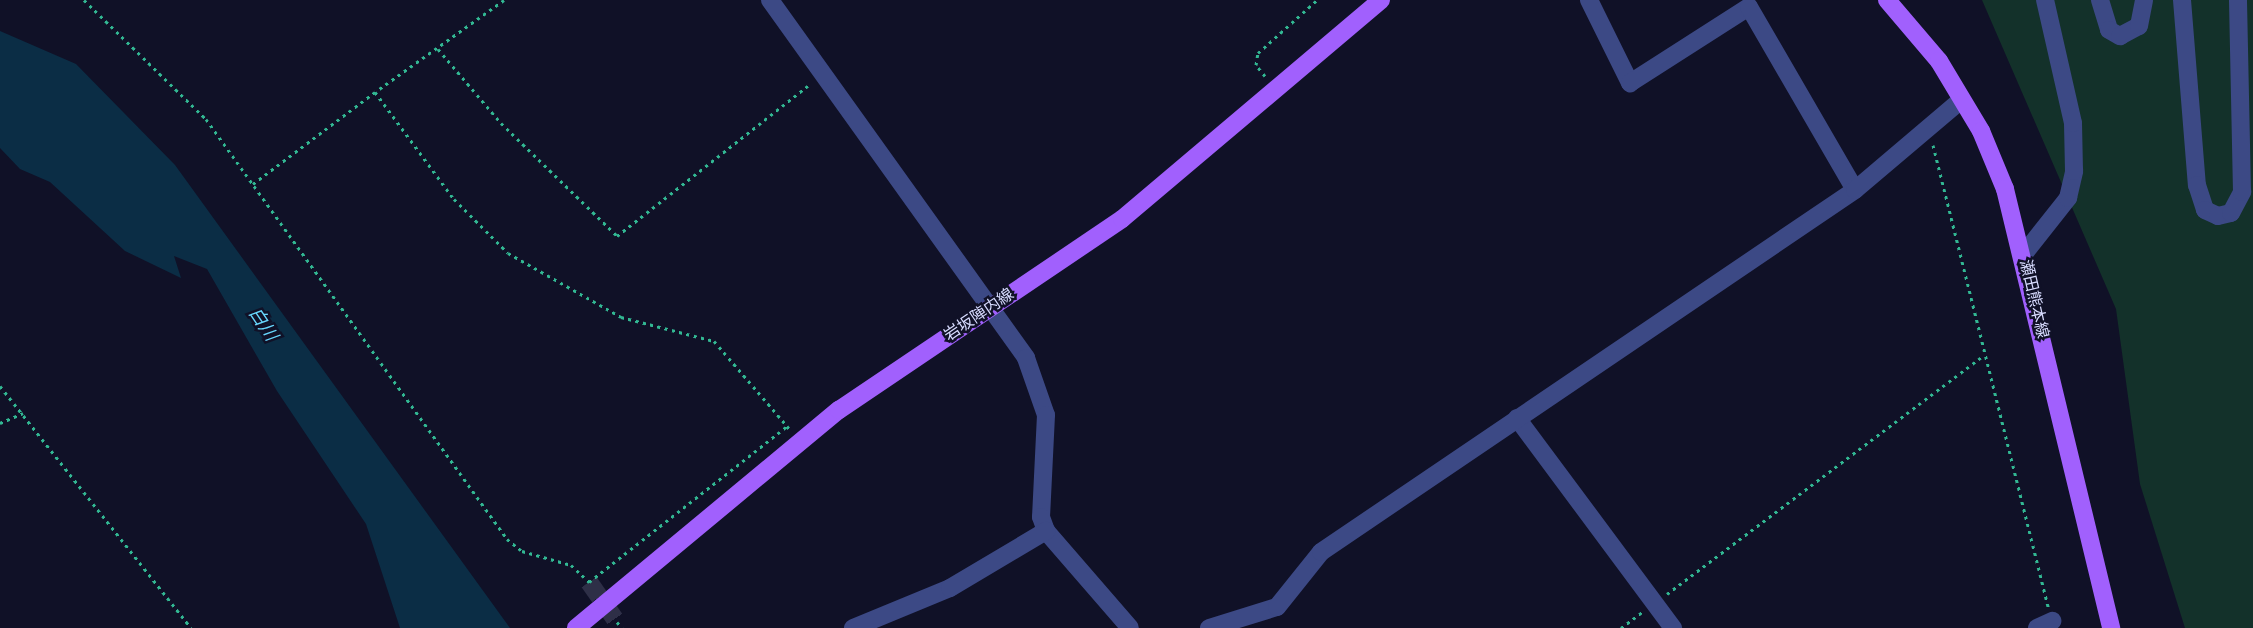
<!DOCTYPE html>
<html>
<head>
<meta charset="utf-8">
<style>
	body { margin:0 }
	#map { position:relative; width:2253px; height:628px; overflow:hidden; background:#101127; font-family:Rubik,"Noto Sans JP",sans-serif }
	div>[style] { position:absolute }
	.green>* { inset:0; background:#13312a }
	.water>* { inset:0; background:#0b2d45 }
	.minor-tunnel>* { height:18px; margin-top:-9px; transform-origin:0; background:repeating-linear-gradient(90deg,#2e2f47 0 18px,transparent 0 27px) }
	.path>* { height:3px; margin-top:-1.5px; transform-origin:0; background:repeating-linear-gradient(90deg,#32b893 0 3px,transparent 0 7.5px) }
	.minor>* { height:18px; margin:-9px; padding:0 9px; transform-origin:9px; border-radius:9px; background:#3c4985 }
	.major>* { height:18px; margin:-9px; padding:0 9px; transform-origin:9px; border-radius:9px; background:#a160fd }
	span { translate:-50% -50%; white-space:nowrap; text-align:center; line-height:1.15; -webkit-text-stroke:5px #101127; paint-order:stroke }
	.street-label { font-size:16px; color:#d7dbfe }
	.water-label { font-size:18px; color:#67d7fd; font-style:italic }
</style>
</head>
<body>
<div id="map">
	<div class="green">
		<i style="clip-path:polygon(1982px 0,2253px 0,2253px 628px,2185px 628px,2140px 484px,2116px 309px)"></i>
	</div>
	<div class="water">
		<i style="clip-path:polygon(0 31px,76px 64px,175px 165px,510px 628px,400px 628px,366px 524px,277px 391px,207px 269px,174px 256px,181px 278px,125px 251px,50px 182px,20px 169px,0 148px)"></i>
	</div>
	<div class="minor-tunnel">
		<i style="left:589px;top:582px;width:49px;rotate:55deg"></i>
	</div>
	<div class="path">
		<i style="left:84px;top:0;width:170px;rotate:44.3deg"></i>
		<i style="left:206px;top:119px;width:517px;rotate:54.37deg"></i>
		<i style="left:507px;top:539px;width:19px;rotate:39deg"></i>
		<i style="left:522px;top:551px;width:51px;rotate:15.9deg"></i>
		<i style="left:571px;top:565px;width:25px;rotate:43deg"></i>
		<i style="left:589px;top:582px;width:252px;rotate:-38.2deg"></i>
		<i style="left:787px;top:426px;width:5px;rotate:53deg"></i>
		<i style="left:504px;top:0;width:158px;rotate:144.5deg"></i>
		<i style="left:375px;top:92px;width:133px;rotate:53.6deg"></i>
		<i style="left:454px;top:199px;width:76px;rotate:45deg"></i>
		<i style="left:508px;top:253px;width:130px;rotate:29.5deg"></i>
		<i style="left:621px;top:317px;width:96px;rotate:14.5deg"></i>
		<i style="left:714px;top:341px;width:112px;rotate:49.3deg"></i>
		<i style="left:438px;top:49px;width:97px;rotate:49.6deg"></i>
		<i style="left:501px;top:123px;width:162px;rotate:44.2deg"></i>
		<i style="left:617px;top:236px;width:246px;rotate:-38.2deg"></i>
		<i style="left:1265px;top:76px;width:14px;rotate:-129deg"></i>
		<i style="left:1256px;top:65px;width:12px;rotate:-81deg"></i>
		<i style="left:1258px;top:53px;width:79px;rotate:-41.9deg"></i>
		<i style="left:1933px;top:145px;width:476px;rotate:76deg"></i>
		<i style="left:253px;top:184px;width:153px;rotate:-37deg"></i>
		<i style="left:0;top:386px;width:308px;rotate:51.7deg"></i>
		<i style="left:0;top:423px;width:25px;rotate:-23deg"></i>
		<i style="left:1667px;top:594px;width:397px;rotate:-37deg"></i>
		<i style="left:617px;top:622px;width:8px;rotate:50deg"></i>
		<i style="left:1621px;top:628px;width:26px;rotate:-37deg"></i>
	</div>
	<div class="minor">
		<i style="left:770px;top:0;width:440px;rotate:54.4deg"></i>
		<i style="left:1026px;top:358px;width:60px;rotate:70.7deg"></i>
		<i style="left:1046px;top:415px;width:102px;rotate:92.8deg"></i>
		<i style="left:1041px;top:517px;width:15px;rotate:70deg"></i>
		<i style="left:1046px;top:531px;width:128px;rotate:49.1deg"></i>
		<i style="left:1589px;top:0;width:93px;rotate:63.7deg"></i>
		<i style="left:1630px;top:83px;width:141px;rotate:-32.6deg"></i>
		<i style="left:1749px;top:7px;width:211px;rotate:59.9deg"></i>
		<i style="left:2100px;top:0;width:31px;rotate:73deg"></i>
		<i style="left:2109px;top:30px;width:13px;rotate:29deg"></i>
		<i style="left:2120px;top:36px;width:21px;rotate:-28deg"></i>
		<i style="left:2139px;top:26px;width:26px;rotate:-79deg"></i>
		<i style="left:2182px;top:0;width:186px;rotate:85.4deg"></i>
		<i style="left:2197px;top:185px;width:26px;rotate:72deg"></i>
		<i style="left:2205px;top:210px;width:14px;rotate:25deg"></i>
		<i style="left:2218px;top:216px;width:13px;rotate:-13deg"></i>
		<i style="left:2231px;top:213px;width:24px;rotate:-62deg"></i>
		<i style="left:2242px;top:192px;width:192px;rotate:-91.2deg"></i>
		<i style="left:2023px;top:255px;width:73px;rotate:-51.7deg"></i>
		<i style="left:2068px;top:198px;width:28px;rotate:-77deg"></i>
		<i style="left:2074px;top:171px;width:48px;rotate:-91.2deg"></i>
		<i style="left:2073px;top:123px;width:126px;rotate:-102.8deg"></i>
		<i style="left:1517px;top:418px;width:262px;rotate:53.4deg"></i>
		<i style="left:853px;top:628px;width:105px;rotate:-22.4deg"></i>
		<i style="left:950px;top:588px;width:112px;rotate:-30.7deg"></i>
		<i style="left:1209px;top:628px;width:71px;rotate:-17.2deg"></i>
		<i style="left:1277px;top:607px;width:70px;rotate:-51.3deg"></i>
		<i style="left:1321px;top:552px;width:645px;rotate:-34.13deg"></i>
		<i style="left:1855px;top:190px;width:139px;rotate:-40.3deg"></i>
		<i style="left:2037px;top:628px;width:17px;rotate:-25deg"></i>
	</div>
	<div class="major">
		<i style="left:1887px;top:0;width:80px;rotate:49.6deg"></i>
		<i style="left:1939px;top:61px;width:82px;rotate:59deg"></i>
		<i style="left:1981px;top:131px;width:63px;rotate:67.5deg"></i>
		<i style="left:2005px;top:189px;width:452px;rotate:76.4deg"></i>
		<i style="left:576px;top:628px;width:342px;rotate:-39.7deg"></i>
		<i style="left:839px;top:410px;width:341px;rotate:-34deg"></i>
		<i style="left:1122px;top:219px;width:339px;rotate:-40.2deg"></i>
	</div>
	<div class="street-label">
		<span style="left:2034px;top:299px;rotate:77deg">瀬田熊本線</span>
		<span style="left:979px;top:315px;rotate:-34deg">岩坂陣内線</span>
	</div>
	<div class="water-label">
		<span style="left:263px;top:324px;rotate:56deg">白川</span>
	</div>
</div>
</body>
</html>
